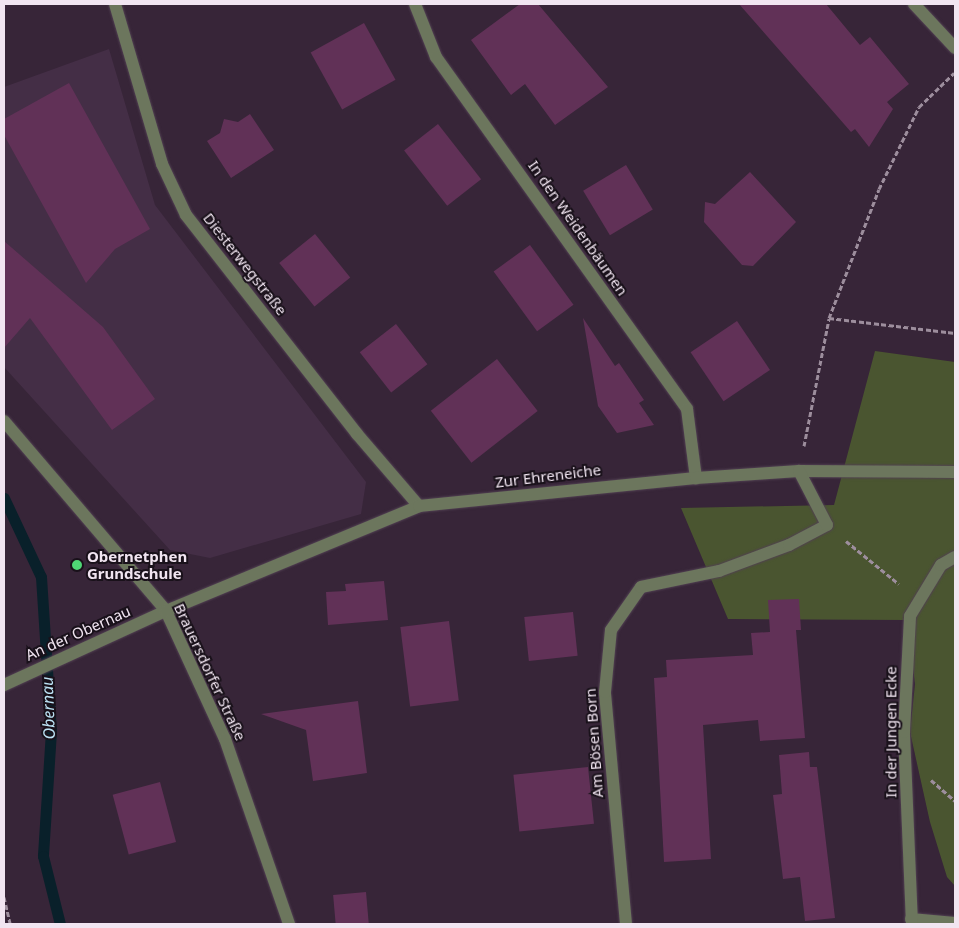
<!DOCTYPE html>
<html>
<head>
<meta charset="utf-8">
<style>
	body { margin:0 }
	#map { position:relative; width:959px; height:928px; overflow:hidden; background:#372538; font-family:"Noto Sans",sans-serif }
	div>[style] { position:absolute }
	.built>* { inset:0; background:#442e46 }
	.green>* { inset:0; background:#4a5530 }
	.stream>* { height:11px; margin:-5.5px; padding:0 5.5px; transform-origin:5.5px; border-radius:5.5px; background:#09202a }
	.building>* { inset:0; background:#613157; transform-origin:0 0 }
	.path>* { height:3px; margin-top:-1.5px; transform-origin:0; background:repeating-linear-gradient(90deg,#9d8e9d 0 5px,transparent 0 7.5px) }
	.roads { filter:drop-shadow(0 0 1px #514052) drop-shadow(0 0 1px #514052) }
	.minor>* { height:12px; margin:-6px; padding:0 6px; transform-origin:6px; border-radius:6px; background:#6c765d }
	.dots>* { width:14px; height:14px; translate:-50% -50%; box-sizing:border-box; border:2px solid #19111a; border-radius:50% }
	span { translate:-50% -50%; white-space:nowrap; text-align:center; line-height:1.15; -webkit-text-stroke:4px #19111a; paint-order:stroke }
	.street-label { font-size:15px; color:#f1e5f1 }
	.poi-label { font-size:15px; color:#f1e5f1; font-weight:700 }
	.left { translate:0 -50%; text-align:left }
	.water-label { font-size:16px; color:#bce2f4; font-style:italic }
	.frame { position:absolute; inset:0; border:5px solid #f1e5f1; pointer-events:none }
</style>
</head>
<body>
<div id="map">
	<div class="built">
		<i style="clip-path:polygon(109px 49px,155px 205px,366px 482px,361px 514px,210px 558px,170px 550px,4px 367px,4px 87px)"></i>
	</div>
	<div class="green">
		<i style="clip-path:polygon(875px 351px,955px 362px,955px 886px,947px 877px,930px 822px,910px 732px,915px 684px,907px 620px,728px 619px,681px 508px,834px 505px)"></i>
	</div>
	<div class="stream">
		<i style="left:4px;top:498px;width:87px;rotate:64.9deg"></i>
		<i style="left:41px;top:577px;width:154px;rotate:86.3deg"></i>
		<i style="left:51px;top:731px;width:125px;rotate:93.7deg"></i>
		<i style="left:43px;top:856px;width:70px;rotate:76deg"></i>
	</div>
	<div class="building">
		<i style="clip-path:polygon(520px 4px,538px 4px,608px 87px,555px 125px,525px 84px,511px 95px,471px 40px)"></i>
		<i style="clip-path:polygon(739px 4px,826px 4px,860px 45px,870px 37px,909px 84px,887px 102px,893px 109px,869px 147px,855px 129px,851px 132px)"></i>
		<i style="left:364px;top:23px;width:65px;height:61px;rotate:61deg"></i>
		<i style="clip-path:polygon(69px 83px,150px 229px,115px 249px,86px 283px,4px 135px,4px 119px)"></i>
		<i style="clip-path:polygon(250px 114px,274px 150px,231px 178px,207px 141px,220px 133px,224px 119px,238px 122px)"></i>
		<i style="left:438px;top:124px;width:70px;height:43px;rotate:52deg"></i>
		<i style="left:626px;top:165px;width:52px;height:50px;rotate:59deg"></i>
		<i style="clip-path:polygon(750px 172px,796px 222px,753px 266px,742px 265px,704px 222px,705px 202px,715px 204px)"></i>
		<i style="left:315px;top:234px;width:56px;height:46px;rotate:51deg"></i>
		<i style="clip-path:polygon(4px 241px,103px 327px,155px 399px,112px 430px,30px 318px,4px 348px)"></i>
		<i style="left:530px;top:245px;width:74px;height:45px;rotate:54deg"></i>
		<i style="clip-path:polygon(583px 318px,615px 366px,619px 363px,644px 400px,639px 403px,654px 425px,617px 433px,598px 406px)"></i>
		<i style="left:737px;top:321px;width:59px;height:56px;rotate:56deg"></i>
		<i style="left:396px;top:324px;width:51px;height:46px;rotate:52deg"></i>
		<i style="left:497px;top:359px;width:66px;height:84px;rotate:52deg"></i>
		<i style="clip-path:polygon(384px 581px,388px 620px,328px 625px,326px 592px,346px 591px,345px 584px)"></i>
		<i style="clip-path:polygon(799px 599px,801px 630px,796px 630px,805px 738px,760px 741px,758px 720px,703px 725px,711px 859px,664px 862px,654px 678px,667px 677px,666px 660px,753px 655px,751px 633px,770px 632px,768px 600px)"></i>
		<i style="left:573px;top:612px;width:44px;height:49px;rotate:84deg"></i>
		<i style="left:449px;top:621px;width:80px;height:49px;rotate:83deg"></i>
		<i style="clip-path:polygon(358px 701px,367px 773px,313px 781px,306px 730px,261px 714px)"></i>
		<i style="clip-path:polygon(809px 752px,810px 767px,817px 767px,835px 918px,805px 921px,800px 877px,783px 879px,773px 795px,782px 794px,779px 755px)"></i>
		<i style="left:588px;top:767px;width:57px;height:75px;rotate:84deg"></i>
		<i style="left:160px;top:782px;width:62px;height:49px;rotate:75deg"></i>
		<i style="left:366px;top:892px;width:32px;height:33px;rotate:85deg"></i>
	</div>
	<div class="path">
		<i style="left:829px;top:318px;width:127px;rotate:6.8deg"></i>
		<i style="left:804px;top:446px;width:130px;rotate:-78.9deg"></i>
		<i style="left:829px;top:318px;width:138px;rotate:-68.8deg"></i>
		<i style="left:879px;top:189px;width:91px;rotate:-64deg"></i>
		<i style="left:919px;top:107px;width:49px;rotate:-44.2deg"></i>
		<i style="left:846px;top:541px;width:68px;rotate:39.1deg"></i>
		<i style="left:931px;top:780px;width:32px;rotate:41deg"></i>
		<i style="left:4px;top:897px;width:28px;rotate:77deg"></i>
	</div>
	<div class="roads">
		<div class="minor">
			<i style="left:115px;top:4px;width:167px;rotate:73.6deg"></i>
			<i style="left:162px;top:164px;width:56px;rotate:64.8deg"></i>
			<i style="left:186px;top:215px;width:278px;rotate:52deg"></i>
			<i style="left:357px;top:434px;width:95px;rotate:49.3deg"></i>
			<i style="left:415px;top:4px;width:57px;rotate:68.4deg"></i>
			<i style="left:436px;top:57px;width:432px;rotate:54.5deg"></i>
			<i style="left:687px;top:409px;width:70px;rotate:82.6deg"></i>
			<i style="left:914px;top:4px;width:60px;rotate:47deg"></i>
			<i style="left:4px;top:421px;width:250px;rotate:49.5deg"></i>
			<i style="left:166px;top:611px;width:141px;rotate:65.3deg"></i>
			<i style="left:225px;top:739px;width:196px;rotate:70.9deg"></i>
			<i style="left:4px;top:685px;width:178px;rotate:-24.6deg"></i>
			<i style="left:166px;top:611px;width:274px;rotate:-22.5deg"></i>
			<i style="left:419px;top:506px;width:278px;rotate:-5.8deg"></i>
			<i style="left:696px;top:478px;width:103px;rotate:-3.9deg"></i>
			<i style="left:799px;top:471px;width:156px;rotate:0.4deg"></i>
			<i style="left:911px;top:919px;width:44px;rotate:5.2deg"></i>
			<i style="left:626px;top:924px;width:233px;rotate:-95.2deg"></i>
			<i style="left:605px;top:692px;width:62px;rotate:-84.5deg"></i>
			<i style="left:611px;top:630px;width:52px;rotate:-55.1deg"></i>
			<i style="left:641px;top:587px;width:80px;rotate:-11.6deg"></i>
			<i style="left:719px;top:571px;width:75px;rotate:-20.4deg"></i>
			<i style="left:789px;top:545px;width:43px;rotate:-27.8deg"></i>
			<i style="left:827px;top:525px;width:61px;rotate:-117.4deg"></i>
			<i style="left:912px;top:924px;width:192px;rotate:-92.4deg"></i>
			<i style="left:904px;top:732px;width:116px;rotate:-87deg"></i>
			<i style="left:910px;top:616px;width:60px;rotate:-58.7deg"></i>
			<i style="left:941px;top:565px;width:16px;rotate:-30deg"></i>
		</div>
	</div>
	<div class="dots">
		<i style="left:77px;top:565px;background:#4fd675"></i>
	</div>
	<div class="street-label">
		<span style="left:578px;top:228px;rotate:55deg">In den Weidenbäumen</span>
		<span style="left:245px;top:264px;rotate:52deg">Diesterwegstraße</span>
		<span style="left:548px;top:476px;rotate:-7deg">Zur Ehreneiche</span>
		<span style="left:78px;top:633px;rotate:-24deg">An der Obernau</span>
		<span style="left:210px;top:672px;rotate:65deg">Brauersdorfer Straße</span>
		<span style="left:891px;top:732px;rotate:-90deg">In der Jungen Ecke</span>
		<span style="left:594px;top:743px;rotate:-94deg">Am Bösen Born</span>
	</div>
	<div class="poi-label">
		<span class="left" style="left:87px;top:565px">Obernetphen<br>Grundschule</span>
	</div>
	<div class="water-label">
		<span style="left:48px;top:708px;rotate:-92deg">Obernau</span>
	</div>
	<div class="frame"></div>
</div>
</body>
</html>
